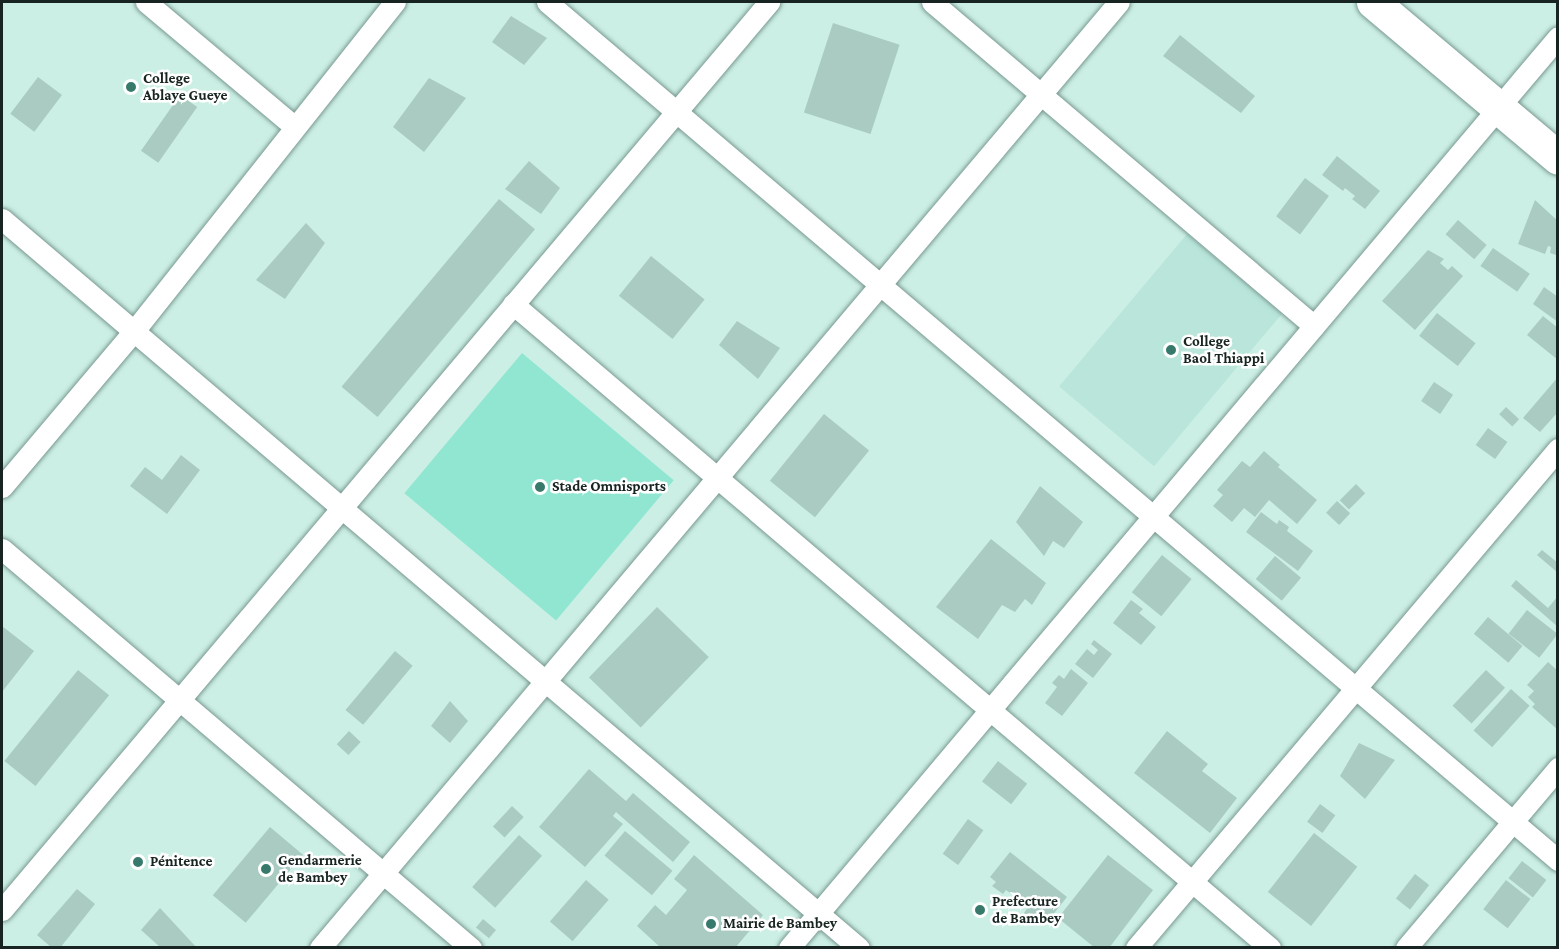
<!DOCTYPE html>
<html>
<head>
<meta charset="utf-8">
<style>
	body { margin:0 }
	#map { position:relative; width:1559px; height:949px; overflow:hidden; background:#ccefe5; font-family:"Crimson Pro",serif }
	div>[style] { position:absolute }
	.built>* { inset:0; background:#b9e5da; transform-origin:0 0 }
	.green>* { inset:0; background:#90e6d1; transform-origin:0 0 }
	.building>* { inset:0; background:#a9cbc2; transform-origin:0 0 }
	.roads { filter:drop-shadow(0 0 2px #799991) drop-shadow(0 0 2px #799991) }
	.minor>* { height:21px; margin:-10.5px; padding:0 10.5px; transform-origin:10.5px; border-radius:10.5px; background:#fff }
	.primary>* { height:33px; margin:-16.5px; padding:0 16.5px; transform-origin:16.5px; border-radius:16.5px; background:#fff }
	.dots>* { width:16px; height:16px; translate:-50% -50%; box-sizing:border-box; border:3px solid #fff; border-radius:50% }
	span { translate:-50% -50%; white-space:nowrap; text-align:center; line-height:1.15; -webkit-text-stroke:5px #fff; paint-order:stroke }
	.poi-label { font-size:15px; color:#172421; font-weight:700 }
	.left { translate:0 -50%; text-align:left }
	.frame { position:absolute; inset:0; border:3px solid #172421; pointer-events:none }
</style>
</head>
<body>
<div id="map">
	<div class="built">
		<i style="left:1187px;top:234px;width:124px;height:199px;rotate:40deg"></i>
	</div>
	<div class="green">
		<i style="left:522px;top:353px;width:198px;height:183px;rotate:40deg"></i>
	</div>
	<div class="building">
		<i style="clip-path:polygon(511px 16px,547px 38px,524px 65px,492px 42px)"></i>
		<i style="left:833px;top:23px;width:70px;height:94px;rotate:18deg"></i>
		<i style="clip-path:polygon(1180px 35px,1255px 96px,1241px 113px,1163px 56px)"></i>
		<i style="left:38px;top:77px;width:30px;height:46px;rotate:37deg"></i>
		<i style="clip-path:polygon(429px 78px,466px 98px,424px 152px,393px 127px)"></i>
		<i style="left:180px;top:95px;width:21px;height:68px;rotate:35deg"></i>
		<i style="clip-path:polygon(1337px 156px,1380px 191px,1365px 209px,1352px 199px,1355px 196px,1345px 188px,1343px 191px,1322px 175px)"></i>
		<i style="clip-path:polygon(529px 161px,560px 188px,541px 214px,505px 189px)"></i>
		<i style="left:1305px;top:178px;width:30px;height:48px;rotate:37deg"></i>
		<i style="left:499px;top:199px;width:47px;height:245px;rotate:40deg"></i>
		<i style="clip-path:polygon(1535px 200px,1558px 221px,1556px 255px,1550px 253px,1551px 247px,1548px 246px,1545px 254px,1518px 244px)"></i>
		<i style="left:1458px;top:220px;width:38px;height:19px;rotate:41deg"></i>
		<i style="clip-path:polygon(306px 223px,325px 243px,285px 299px,256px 280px)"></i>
		<i style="left:1493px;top:248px;width:45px;height:22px;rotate:35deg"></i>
		<i style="clip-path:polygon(1428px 250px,1444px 259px,1440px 263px,1448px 270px,1452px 266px,1463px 276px,1415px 330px,1382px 301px)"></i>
		<i style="left:651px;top:256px;width:69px;height:51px;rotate:39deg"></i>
		<i style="clip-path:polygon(1544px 287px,1558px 297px,1558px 322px,1533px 304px)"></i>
		<i style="left:1437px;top:313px;width:49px;height:29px;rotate:38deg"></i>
		<i style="clip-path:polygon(1543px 316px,1558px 328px,1558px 360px,1527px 335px)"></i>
		<i style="clip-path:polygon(737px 321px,780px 348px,758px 379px,719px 345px)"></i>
		<i style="clip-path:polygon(1558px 377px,1558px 412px,1540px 432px,1523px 418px)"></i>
		<i style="left:1434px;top:382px;width:23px;height:23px;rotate:34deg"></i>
		<i style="left:1506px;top:407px;width:18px;height:10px;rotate:43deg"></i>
		<i style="left:824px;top:414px;width:58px;height:86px;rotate:39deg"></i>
		<i style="left:1488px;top:428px;width:24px;height:21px;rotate:36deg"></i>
		<i style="clip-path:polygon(1264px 451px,1280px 465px,1278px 467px,1317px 500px,1297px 524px,1269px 500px,1255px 517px,1244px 508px,1232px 522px,1213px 506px,1223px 495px,1217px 490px,1242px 461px,1250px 467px)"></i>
		<i style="clip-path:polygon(181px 455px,200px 470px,167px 514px,130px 486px,145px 467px,162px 480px)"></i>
		<i style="left:1356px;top:484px;width:13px;height:23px;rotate:45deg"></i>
		<i style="clip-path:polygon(1040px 486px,1083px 522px,1064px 548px,1053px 541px,1044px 556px,1016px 522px)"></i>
		<i style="left:1337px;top:501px;width:18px;height:16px;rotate:43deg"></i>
		<i style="clip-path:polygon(1261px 512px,1277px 524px,1279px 520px,1289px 527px,1287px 531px,1313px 551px,1298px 571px,1246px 532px)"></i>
		<i style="clip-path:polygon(991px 539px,1046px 583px,1032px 605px,1025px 599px,1015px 612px,1002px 605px,978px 639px,936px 607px)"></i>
		<i style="clip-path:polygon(1542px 550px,1558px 563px,1558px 573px,1537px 555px)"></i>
		<i style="left:1162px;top:555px;width:38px;height:48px;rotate:39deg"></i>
		<i style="left:1275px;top:556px;width:34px;height:30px;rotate:40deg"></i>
		<i style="clip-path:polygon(1516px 580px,1548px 608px,1558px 596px,1558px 627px,1511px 586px)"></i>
		<i style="clip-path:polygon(1131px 600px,1143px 609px,1139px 613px,1156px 627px,1141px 645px,1113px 623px)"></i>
		<i style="left:657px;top:607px;width:72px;height:98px;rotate:44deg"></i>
		<i style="left:1527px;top:610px;width:39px;height:30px;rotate:38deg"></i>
		<i style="left:1488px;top:617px;width:45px;height:22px;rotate:40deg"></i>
		<i style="clip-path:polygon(2px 626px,34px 651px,2px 692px)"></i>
		<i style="clip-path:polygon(1094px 640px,1112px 654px,1093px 678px,1075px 664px,1087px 649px,1094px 655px,1098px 650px,1091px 644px)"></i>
		<i style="left:395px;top:651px;width:23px;height:77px;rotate:40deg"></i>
		<i style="clip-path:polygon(1548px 662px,1558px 671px,1558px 730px,1532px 707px,1535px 704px,1528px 697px,1534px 691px,1527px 685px)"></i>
		<i style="clip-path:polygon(1071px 669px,1088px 683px,1062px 716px,1045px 703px,1057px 687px,1052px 683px,1059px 675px,1064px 679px)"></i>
		<i style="left:78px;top:670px;width:40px;height:117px;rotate:39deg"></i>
		<i style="left:1486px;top:670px;width:26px;height:49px;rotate:43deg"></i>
		<i style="left:1511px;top:689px;width:25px;height:56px;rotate:42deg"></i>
		<i style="clip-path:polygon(450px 701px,468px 721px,450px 743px,431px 726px)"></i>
		<i style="left:349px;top:731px;width:16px;height:18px;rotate:43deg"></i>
		<i style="clip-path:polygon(1167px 731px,1208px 764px,1202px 771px,1237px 798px,1210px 833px,1134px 773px)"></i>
		<i style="clip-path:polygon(1359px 743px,1395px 760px,1365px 799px,1340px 776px)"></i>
		<i style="left:998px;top:761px;width:37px;height:26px;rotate:38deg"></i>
		<i style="clip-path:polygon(589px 769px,626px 801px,633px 793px,690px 842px,673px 862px,616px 812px,613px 816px,623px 824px,585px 867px,539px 827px)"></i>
		<i style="left:1320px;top:804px;width:19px;height:22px;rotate:36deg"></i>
		<i style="left:512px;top:806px;width:16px;height:28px;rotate:43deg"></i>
		<i style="left:968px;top:819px;width:19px;height:43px;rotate:36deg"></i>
		<i style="left:270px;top:827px;width:43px;height:89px;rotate:40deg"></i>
		<i style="left:625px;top:831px;width:62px;height:32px;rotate:40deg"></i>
		<i style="left:1314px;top:833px;width:55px;height:75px;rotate:38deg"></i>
		<i style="left:519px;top:835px;width:31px;height:70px;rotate:42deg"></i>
		<i style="clip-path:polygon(1010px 852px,1067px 897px,1047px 922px,1041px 918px,1037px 924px,1024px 913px,1028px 907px,1006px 890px,1003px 894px,992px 886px,996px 882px,990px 877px)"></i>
		<i style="clip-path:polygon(694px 855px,763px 915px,735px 948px,661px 948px,637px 926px,655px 905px,666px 915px,687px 890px,674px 879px)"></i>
		<i style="clip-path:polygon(1108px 855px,1153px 890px,1109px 948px,1095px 948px,1058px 918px)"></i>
		<i style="left:1522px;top:861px;width:31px;height:22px;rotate:38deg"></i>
		<i style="left:1415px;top:874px;width:18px;height:31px;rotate:38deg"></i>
		<i style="left:586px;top:880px;width:30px;height:55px;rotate:41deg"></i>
		<i style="left:1506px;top:880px;width:31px;height:37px;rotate:38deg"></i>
		<i style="clip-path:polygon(77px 889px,95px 904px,60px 948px,52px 948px,37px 935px)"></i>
		<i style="clip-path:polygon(160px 908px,197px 948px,161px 948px,141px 930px)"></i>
		<i style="left:483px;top:919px;width:17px;height:11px;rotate:40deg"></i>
	</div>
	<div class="roads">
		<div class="minor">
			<i style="left:146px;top:2px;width:194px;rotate:40deg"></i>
			<i style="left:547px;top:2px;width:1326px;rotate:40.32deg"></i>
			<i style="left:932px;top:2px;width:501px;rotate:40.3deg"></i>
			<i style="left:2px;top:219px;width:1125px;rotate:40.39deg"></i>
			<i style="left:513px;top:304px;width:994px;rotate:40.39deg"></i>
			<i style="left:2px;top:487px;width:204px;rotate:-49.8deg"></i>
			<i style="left:134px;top:331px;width:420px;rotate:-51.6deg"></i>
			<i style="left:2px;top:549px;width:616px;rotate:40.39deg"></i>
			<i style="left:2px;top:910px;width:1189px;rotate:-49.81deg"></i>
			<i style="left:320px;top:948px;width:1238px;rotate:-49.82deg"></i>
			<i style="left:789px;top:948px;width:1192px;rotate:-49.83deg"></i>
			<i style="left:1136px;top:948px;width:654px;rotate:-49.78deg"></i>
			<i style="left:1406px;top:948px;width:236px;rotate:-49.8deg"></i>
		</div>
		<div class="primary">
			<i style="left:1373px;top:2px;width:242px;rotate:40.1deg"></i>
		</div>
	</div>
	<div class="dots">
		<i style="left:131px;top:87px;background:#377a6c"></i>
		<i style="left:1171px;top:350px;background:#377a6c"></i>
		<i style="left:540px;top:487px;background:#377a6c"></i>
		<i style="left:138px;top:862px;background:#377a6c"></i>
		<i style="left:266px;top:869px;background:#377a6c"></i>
		<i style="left:980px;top:910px;background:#377a6c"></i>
		<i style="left:711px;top:924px;background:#377a6c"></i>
	</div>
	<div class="poi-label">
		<span class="left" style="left:143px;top:87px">College<br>Ablaye Gueye</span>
		<span class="left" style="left:1183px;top:350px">College<br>Baol Thiappi</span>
		<span class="left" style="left:552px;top:487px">Stade Omnisports</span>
		<span class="left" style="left:278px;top:869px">Gendarmerie<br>de Bambey</span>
		<span class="left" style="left:150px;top:862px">Pénitence</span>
		<span class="left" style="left:992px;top:910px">Prefecture<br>de Bambey</span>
		<span class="left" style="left:723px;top:924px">Mairie de Bambey</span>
	</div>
	<div class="frame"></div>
</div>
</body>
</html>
